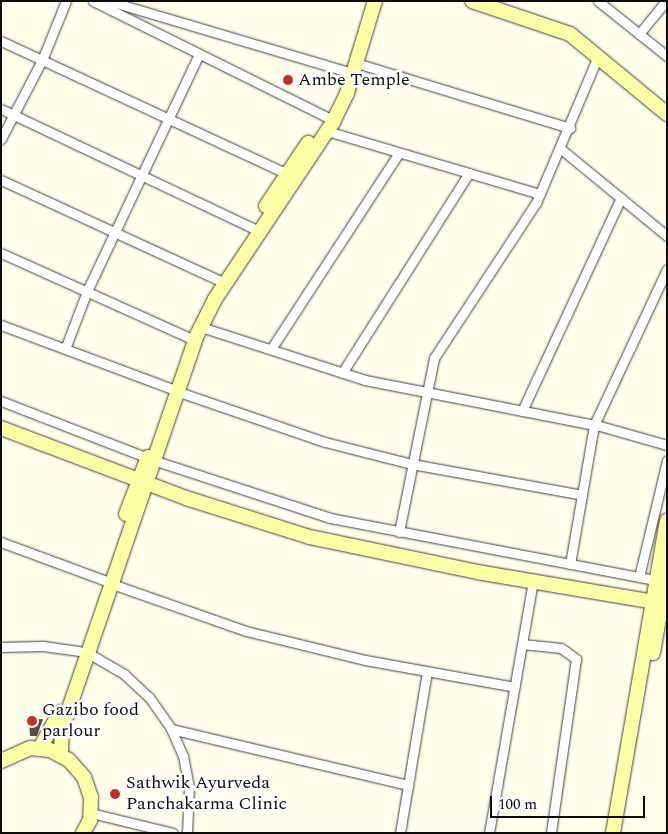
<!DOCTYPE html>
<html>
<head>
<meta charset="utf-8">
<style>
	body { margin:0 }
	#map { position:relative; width:668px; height:834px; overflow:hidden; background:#fffeeb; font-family:Spectral,serif }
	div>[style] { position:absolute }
	.building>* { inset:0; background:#554f48 }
	.roads { filter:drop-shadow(0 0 1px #3f3f3f) drop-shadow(0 0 1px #3f3f3f) }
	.street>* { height:9px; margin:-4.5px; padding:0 4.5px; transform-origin:4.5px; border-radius:4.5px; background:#fff }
	.secondary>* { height:14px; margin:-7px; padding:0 7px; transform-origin:7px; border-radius:7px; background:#fdffa6 }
	.dots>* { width:14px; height:14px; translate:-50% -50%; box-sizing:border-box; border:2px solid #fff; border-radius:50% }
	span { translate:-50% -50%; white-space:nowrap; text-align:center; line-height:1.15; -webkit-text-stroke:5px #fff; paint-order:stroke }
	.poi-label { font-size:18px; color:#0c0c0c }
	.left { translate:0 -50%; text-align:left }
	.frame { position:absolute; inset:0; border:2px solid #0c0c0c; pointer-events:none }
	.scale { position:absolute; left:490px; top:796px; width:155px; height:22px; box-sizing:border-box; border:2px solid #0c0c0c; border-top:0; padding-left:6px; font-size:15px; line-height:18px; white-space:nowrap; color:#0c0c0c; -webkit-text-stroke:4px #fff; paint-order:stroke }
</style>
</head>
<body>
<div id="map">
	<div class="building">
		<i style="clip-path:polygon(43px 719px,37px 736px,30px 736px,29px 720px)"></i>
	</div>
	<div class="roads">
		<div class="street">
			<i style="left:93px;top:1px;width:261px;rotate:26.4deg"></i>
			<i style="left:109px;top:1px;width:246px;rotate:16.5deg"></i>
			<i style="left:598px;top:1px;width:88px;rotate:38.6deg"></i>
			<i style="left:639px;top:34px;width:43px;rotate:-50.7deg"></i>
			<i style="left:1px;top:41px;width:315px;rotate:24.9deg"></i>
			<i style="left:356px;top:63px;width:224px;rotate:16.9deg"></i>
			<i style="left:1px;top:109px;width:279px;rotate:25.3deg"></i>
			<i style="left:327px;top:131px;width:222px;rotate:16.5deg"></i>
			<i style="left:1px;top:139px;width:89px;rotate:-62.6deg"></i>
			<i style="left:42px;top:60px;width:64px;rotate:-67.9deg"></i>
			<i style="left:561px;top:149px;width:137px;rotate:39.4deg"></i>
			<i style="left:1px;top:180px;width:239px;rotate:24.7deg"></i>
			<i style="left:1px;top:253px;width:205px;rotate:24.2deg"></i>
			<i style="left:1px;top:325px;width:183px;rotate:20.5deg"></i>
			<i style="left:201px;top:327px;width:172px;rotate:17.9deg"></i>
			<i style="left:365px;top:380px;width:239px;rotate:11.1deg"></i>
			<i style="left:600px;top:426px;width:70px;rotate:15.8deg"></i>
			<i style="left:65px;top:349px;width:62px;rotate:-69.2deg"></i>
			<i style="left:87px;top:291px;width:262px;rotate:-64.7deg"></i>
			<i style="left:271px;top:349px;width:234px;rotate:-56.9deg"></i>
			<i style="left:342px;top:373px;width:237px;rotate:-57.6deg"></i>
			<i style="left:179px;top:392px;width:154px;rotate:18.9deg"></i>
			<i style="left:325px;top:442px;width:90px;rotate:14.2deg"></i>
			<i style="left:412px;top:464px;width:173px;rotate:10.3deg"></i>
			<i style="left:1px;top:401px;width:166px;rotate:21.2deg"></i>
			<i style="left:156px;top:461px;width:183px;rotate:18.1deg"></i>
			<i style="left:330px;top:518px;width:336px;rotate:10.8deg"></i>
			<i style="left:522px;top:411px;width:235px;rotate:-65.1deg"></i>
			<i style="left:399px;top:532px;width:177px;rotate:-78.6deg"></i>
			<i style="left:434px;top:358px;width:186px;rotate:-56.7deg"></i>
			<i style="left:536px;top:203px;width:160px;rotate:-67.1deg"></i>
			<i style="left:1px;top:542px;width:110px;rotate:20.3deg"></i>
			<i style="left:570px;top:564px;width:141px;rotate:-80.2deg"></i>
			<i style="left:594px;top:425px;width:172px;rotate:-64.9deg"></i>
			<i style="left:639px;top:577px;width:120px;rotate:-76.5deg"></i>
			<i style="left:112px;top:584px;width:142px;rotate:19.3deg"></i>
			<i style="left:246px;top:631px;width:122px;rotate:13.7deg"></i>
			<i style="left:365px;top:660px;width:152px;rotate:10.2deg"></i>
			<i style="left:522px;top:644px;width:39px;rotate:6deg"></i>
			<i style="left:561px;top:648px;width:19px;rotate:36deg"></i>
			<i style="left:576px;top:659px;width:176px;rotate:98.2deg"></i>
			<i style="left:1px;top:647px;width:42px;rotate:-1.4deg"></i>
			<i style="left:43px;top:646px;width:37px;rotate:8deg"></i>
			<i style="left:88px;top:653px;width:42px;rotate:30.3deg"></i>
			<i style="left:124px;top:674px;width:34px;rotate:43deg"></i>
			<i style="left:149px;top:697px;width:39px;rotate:55deg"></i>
			<i style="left:171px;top:729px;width:30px;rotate:66deg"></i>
			<i style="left:183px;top:756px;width:31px;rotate:79deg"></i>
			<i style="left:189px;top:786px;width:47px;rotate:92.4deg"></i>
			<i style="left:171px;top:729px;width:244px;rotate:13.3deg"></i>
			<i style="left:91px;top:813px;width:84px;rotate:13.7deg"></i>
			<i style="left:400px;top:833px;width:163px;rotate:-80.5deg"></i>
			<i style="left:489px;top:833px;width:256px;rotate:-80.1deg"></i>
		</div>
		<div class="secondary">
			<i style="left:472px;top:1px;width:103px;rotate:18.6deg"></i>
			<i style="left:570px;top:34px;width:126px;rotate:39.5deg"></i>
			<i style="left:266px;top:206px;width:76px;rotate:-56.3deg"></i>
			<i style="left:1px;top:428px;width:198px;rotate:20.7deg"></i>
			<i style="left:186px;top:498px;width:130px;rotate:17.5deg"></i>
			<i style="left:310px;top:537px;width:171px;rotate:11.8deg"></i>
			<i style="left:477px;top:572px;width:193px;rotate:9.6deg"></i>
			<i style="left:126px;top:514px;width:61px;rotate:-68.9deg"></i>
			<i style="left:653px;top:653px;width:81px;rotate:-80.1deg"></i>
			<i style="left:40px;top:748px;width:41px;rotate:-60.9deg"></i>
			<i style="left:61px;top:754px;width:25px;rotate:-88deg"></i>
			<i style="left:62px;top:729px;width:416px;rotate:-71.1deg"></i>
			<i style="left:197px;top:335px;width:40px;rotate:-63.4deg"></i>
			<i style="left:215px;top:299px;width:213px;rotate:-56.3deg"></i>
			<i style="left:333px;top:122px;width:32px;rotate:-64deg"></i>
			<i style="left:347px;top:93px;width:96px;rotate:-73.1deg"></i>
			<i style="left:1px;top:761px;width:32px;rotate:-24deg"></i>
			<i style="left:30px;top:748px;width:20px;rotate:6deg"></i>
			<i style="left:50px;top:750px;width:21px;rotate:28deg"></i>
			<i style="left:69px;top:760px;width:23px;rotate:49deg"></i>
			<i style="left:84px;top:777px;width:21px;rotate:71deg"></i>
			<i style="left:91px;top:797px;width:23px;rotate:92deg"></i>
			<i style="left:90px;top:820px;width:15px;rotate:118deg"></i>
			<i style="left:613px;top:833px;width:317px;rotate:-80.2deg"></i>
		</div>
	</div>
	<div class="dots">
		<i style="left:288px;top:80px;background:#c02f21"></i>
		<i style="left:32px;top:721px;background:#c02f21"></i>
		<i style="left:115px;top:794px;background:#c02f21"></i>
	</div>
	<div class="poi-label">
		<span class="left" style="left:298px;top:80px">Ambe Temple</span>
		<span class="left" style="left:42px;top:721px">Gazibo food<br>parlour</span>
		<span class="left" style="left:126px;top:794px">Sathwik Ayurveda<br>Panchakarma Clinic</span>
	</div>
	<div class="frame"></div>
	<div class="scale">100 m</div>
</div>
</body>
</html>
